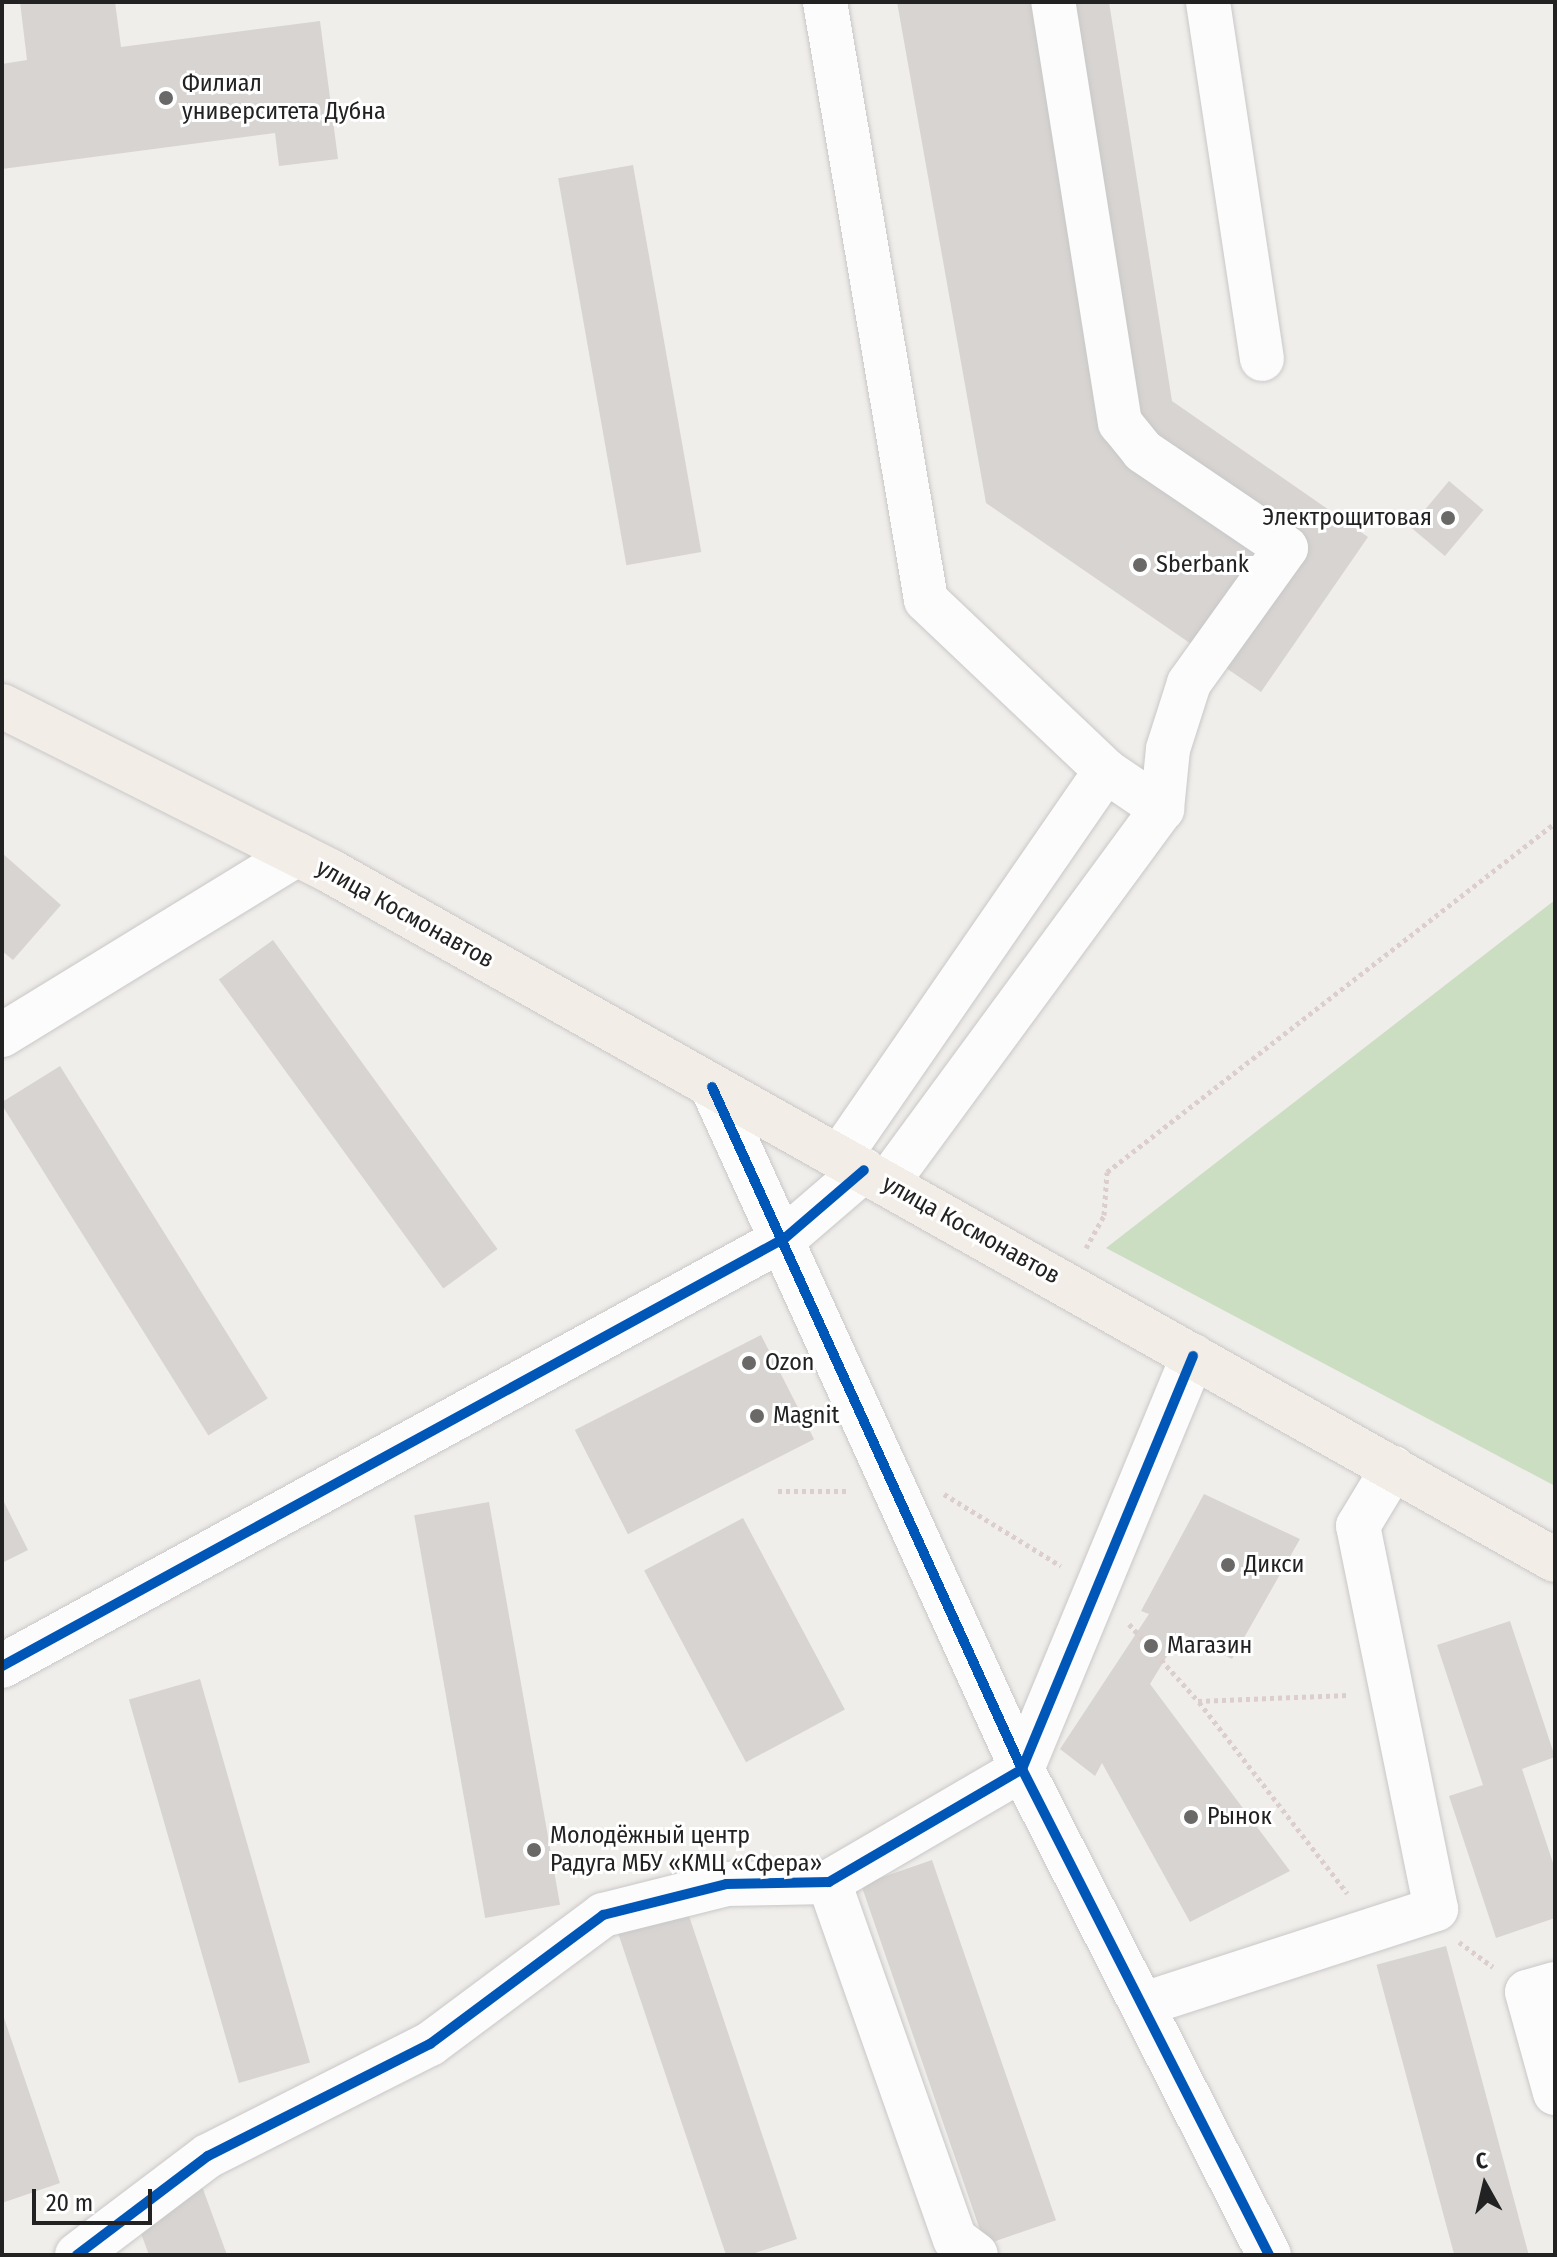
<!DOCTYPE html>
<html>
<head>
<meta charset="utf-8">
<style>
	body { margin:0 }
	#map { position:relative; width:1557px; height:2257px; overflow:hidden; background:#f0eeeb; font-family:"Fira Sans Condensed",sans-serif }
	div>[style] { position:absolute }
	.forest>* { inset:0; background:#cbdec1 }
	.building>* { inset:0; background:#d7d4d2; transform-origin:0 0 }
	.path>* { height:5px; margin-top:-2.5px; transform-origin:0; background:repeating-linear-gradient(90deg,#dccecd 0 4px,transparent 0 8px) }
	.roads { filter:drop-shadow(0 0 2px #c9c8c7) drop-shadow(0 0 2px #c9c8c7) }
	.minor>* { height:44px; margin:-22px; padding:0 22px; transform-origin:22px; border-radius:22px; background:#fdfcfc }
	.major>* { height:44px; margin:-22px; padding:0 22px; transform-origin:22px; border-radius:22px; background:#f3ede7 }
	.cycleway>* { height:10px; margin:-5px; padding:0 5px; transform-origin:5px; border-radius:5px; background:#0057b8 }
	.dots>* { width:22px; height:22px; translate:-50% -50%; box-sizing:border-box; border:4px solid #fff; border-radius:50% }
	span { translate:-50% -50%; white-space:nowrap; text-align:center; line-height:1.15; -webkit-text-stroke:6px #fff; paint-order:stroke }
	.poi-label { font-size:24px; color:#222 }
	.left { translate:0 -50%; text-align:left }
	.right { translate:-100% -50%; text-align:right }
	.street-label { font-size:24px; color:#222 }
	.frame { position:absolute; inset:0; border:4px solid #222; pointer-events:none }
	.north { position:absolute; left:1445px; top:2145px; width:80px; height:80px; -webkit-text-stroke:6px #fff; paint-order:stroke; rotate:352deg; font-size:22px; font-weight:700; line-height:32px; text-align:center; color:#222 }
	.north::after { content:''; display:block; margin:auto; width:28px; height:36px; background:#222; clip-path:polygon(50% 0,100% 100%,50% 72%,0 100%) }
	.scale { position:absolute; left:32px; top:2189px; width:120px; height:36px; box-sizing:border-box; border:4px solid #222; border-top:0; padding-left:10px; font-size:24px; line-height:28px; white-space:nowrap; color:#222; -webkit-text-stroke:6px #fff; paint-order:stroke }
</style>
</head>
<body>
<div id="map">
	<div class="forest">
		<i style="clip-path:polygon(1555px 900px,1555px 1486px,1106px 1248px)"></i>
	</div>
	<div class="building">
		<i style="clip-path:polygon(20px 2px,115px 2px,121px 47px,320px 21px,338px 159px,279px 166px,275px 133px,2px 169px,2px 64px,27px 60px)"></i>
		<i style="clip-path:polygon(897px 2px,1109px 2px,1172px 401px,1368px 537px,1261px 692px,986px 503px)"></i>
		<i style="left:633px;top:165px;width:393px;height:76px;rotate:80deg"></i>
		<i style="left:1449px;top:481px;width:45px;height:60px;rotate:40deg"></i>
		<i style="clip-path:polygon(2px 853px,61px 905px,13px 960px,2px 951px)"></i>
		<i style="left:273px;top:940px;width:382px;height:67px;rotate:54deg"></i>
		<i style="left:60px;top:1066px;width:392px;height:70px;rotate:58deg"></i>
		<i style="left:761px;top:1335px;width:117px;height:209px;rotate:63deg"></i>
		<i style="clip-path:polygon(1204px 1494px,1300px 1539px,1232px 1659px,1181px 1633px,1150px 1684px,1290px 1871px,1190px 1922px,1102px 1763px,1095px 1776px,1060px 1749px,1149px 1614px,1141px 1611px)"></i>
		<i style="clip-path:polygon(2px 1498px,28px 1550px,2px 1563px)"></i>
		<i style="left:489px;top:1502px;width:409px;height:76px;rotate:80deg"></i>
		<i style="left:743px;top:1518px;width:217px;height:112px;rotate:62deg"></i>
		<i style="clip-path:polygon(1510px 1621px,1555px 1757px,1522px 1769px,1555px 1869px,1555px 1918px,1496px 1938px,1449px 1796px,1483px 1785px,1437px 1645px)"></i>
		<i style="left:200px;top:1679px;width:399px;height:74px;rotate:74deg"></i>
		<i style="left:932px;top:1860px;width:381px;height:75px;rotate:71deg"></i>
		<i style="clip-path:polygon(678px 1883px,797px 2239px,749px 2255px,726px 2255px,609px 1906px)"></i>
		<i style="left:1446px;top:1946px;width:320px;height:72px;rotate:75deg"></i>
		<i style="clip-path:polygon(2px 2012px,60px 2183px,2px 2203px)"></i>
		<i style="clip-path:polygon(195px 2167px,227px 2255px,149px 2255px,126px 2193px)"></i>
	</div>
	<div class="path">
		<i style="left:1086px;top:1248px;width:38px;rotate:-61deg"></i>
		<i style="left:1104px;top:1215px;width:43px;rotate:-86deg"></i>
		<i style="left:1107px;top:1172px;width:568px;rotate:-37.92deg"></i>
		<i style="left:778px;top:1491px;width:71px"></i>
		<i style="left:944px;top:1494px;width:137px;rotate:31.6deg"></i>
		<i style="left:1129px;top:1624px;width:103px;rotate:48.1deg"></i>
		<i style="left:1198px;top:1701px;width:151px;rotate:-2.3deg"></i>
		<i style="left:1199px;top:1702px;width:242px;rotate:52.2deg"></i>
		<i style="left:1459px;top:1942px;width:42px;rotate:36.3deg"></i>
	</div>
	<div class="roads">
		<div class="minor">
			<i style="left:825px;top:2px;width:606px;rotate:80.41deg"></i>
			<i style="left:926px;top:600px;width:248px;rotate:43.5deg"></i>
			<i style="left:1106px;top:771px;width:68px;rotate:34.2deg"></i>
			<i style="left:1208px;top:2px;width:361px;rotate:81.4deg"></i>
			<i style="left:2px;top:1035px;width:346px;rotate:-31.5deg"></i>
			<i style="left:712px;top:1087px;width:749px;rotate:65.56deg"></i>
			<i style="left:1022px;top:1769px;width:545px;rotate:63.06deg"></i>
			<i style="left:840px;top:1156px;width:468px;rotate:-55.4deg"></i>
			<i style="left:887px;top:1183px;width:464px;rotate:-53.7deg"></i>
			<i style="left:1162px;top:809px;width:60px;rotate:-84.3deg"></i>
			<i style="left:1168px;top:749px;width:69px;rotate:-72.3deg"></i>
			<i style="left:1189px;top:683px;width:166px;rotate:-54.3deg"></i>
			<i style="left:1286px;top:548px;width:173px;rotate:-145.9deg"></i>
			<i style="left:1143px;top:451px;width:36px;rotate:-129deg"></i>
			<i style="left:1120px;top:423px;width:426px;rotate:-99deg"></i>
			<i style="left:2px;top:1666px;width:892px;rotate:-28.66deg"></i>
			<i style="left:785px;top:1238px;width:104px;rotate:-40.7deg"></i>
			<i style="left:829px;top:1882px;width:379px;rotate:70.6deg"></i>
			<i style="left:955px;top:2239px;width:26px;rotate:37deg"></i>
			<i style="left:1555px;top:1984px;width:29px;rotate:164deg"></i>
			<i style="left:1527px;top:1992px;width:105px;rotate:74.5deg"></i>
			<i style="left:1147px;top:2003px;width:304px;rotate:-18deg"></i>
			<i style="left:1436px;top:1909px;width:391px;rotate:-101.5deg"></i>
			<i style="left:1358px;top:1526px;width:68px;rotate:-58.9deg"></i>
			<i style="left:77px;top:2255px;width:164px;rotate:-37.1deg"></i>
			<i style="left:208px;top:2156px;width:249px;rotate:-26.8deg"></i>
			<i style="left:430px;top:2044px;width:216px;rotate:-36.7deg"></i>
			<i style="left:603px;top:1915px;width:127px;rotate:-14.1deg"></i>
			<i style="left:726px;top:1884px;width:103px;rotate:-1.1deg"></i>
			<i style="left:829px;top:1882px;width:224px;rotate:-30.3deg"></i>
			<i style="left:1022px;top:1769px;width:447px;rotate:-67.5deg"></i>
		</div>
		<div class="major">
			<i style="left:2px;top:706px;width:367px;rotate:26.7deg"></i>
			<i style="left:330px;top:871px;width:1405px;rotate:29.36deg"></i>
		</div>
	</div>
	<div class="cycleway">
		<i style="left:712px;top:1087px;width:749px;rotate:65.56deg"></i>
		<i style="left:1022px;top:1769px;width:545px;rotate:63.06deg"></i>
		<i style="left:2px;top:1666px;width:892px;rotate:-28.66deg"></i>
		<i style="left:785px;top:1238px;width:104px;rotate:-40.7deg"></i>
		<i style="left:77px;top:2255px;width:164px;rotate:-37.1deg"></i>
		<i style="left:208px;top:2156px;width:249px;rotate:-26.8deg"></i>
		<i style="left:430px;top:2044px;width:216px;rotate:-36.7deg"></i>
		<i style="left:603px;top:1915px;width:127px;rotate:-14.1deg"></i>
		<i style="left:726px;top:1884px;width:103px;rotate:-1.1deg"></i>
		<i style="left:829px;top:1882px;width:224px;rotate:-30.3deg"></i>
		<i style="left:1022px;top:1769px;width:447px;rotate:-67.5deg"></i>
	</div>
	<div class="dots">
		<i style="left:166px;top:98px;background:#6a6968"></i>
		<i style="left:1448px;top:518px;background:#6a6968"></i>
		<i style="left:1140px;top:565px;background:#6a6968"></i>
		<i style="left:749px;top:1363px;background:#6a6968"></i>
		<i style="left:757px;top:1416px;background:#6a6968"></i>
		<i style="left:1228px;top:1565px;background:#6a6968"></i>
		<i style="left:1151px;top:1646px;background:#6a6968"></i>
		<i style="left:1191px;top:1817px;background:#6a6968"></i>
		<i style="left:534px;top:1850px;background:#6a6968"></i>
	</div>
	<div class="poi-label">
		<span class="left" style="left:182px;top:98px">Филиал<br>университета Дубна</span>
		<span class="right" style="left:1432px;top:518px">Электрощитовая</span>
		<span class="left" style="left:1156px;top:565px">Sberbank</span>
		<span class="left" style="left:765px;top:1363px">Ozon</span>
		<span class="left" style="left:773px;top:1416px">Magnit</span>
		<span class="left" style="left:1244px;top:1565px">Дикси</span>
		<span class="left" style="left:1167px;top:1646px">Магазин</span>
		<span class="left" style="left:1207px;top:1817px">Рынок</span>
		<span class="left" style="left:550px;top:1850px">Молодёжный центр<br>Радуга МБУ «КМЦ «Сфера»</span>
	</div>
	<div class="street-label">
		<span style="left:405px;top:914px;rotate:29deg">улица Космонавтов</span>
		<span style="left:971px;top:1230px;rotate:29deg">улица Космонавтов</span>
	</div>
	<div class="frame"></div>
	<div class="north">С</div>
	<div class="scale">20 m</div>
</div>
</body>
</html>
